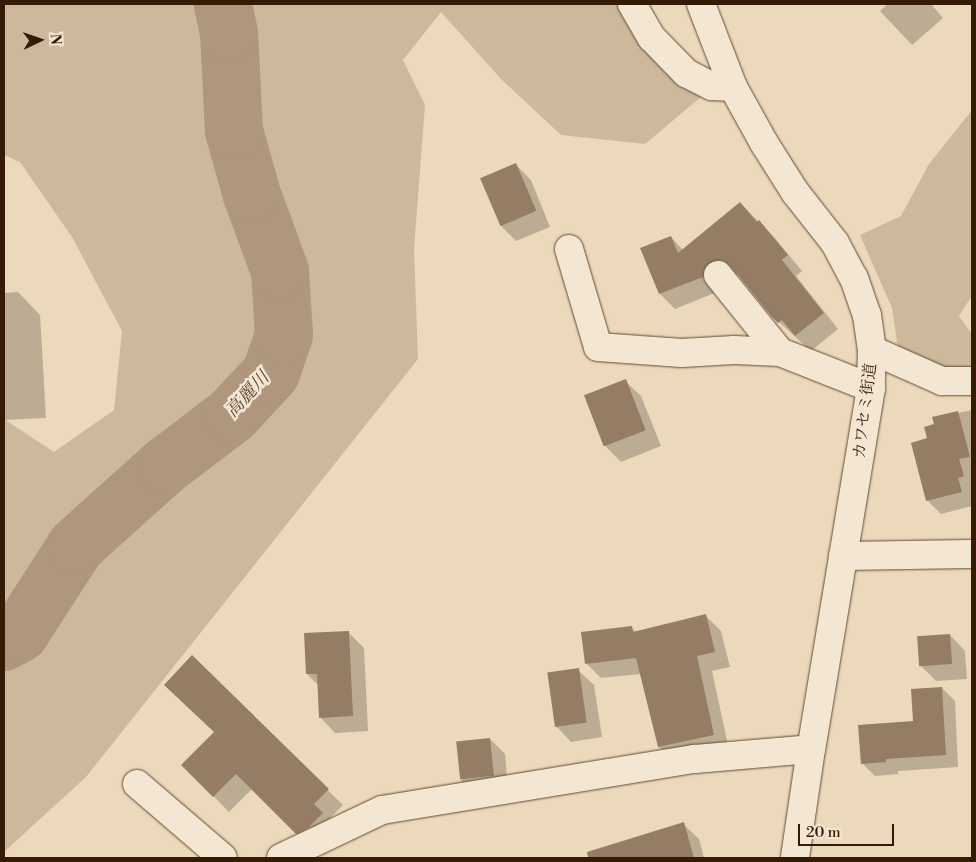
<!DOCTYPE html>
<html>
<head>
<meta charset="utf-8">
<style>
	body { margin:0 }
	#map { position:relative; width:976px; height:862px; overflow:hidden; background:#ecd8ba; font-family:"Libre Bodoni","Noto Serif JP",serif }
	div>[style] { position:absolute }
	.green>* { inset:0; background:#cdb89b }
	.shadow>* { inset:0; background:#0003 }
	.river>* { height:58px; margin:-29px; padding:0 29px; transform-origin:29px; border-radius:29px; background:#ae977d }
	.building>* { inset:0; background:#947d64; transform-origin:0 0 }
	.roads { filter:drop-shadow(0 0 1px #634a33) drop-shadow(0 0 1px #634a33) }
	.minor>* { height:28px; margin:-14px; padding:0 14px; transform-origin:14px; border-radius:14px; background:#f3e6d2 }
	span { translate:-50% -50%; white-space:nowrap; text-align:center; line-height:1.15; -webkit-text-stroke:5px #f3e6d2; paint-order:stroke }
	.street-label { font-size:16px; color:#351a06 }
	.water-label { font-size:18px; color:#5f4630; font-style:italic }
	.frame { position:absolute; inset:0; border:5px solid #351a06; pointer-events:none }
	.north { position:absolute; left:15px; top:15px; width:50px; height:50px; -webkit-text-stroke:4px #f3e6d2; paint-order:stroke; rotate:87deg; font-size:14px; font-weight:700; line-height:20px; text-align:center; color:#351a06 }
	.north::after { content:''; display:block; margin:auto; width:18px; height:22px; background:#351a06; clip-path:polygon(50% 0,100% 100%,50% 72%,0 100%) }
	.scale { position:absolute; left:798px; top:824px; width:96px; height:22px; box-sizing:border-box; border:2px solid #351a06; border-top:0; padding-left:6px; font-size:15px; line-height:18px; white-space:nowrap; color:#351a06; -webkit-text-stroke:4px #f3e6d2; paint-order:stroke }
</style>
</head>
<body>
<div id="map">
	<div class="green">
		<i style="clip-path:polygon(4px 4px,627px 4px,708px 91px,645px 144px,561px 135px,501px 79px,441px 12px,403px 60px,425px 105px,414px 249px,418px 359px,86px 777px,4px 852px,4px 419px,54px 452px,114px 410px,122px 331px,72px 237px,20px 162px,4px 155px)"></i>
		<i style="clip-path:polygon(972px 110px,972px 296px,959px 316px,972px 334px,972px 366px,970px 372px,942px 369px,898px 349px,892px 308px,860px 235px,901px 216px,929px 164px)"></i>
	</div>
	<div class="shadow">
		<i style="clip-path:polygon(888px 4px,931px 4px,943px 18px,912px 45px,880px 11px)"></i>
		<i style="clip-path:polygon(516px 165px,531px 180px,550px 227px,516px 241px,501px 226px)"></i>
		<i style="clip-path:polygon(740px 203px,774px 237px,802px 271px,796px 276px,838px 329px,811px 351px,779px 322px,740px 275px,732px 274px,717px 292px,675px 309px,660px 294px,671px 237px,683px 250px)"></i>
		<i style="clip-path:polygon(18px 292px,40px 315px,46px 418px,4px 420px,4px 293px)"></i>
		<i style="clip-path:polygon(625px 381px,641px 396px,661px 446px,621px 462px,606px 447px)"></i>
		<i style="clip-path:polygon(972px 410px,972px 506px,941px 514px,928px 501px,913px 444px,929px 439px,935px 425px,934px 418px)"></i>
		<i style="clip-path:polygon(706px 616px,721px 631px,730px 667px,712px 671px,729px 750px,674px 762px,659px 747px,641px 674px,601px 678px,586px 663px,632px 628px,637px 633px)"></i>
		<i style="clip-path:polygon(349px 633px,364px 648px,368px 731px,335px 733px,320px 717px,319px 686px,307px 674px)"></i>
		<i style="clip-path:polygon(950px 635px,965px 651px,967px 679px,936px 681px,921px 666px)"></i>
		<i style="clip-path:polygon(192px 657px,343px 805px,328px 820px,338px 829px,312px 848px,252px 789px,229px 812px,183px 765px,215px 733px)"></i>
		<i style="clip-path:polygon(578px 670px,594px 685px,602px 737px,571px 742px,556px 726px)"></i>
		<i style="clip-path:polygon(942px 688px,955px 701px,958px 767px,898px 771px,898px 774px,875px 776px,862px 763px,914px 722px)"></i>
		<i style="clip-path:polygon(490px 739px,505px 754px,508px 791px,476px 796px,461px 781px)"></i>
		<i style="clip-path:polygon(683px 824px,699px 839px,704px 858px,628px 858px,623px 842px)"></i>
	</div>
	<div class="river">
		<i style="left:4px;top:642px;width:18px;rotate:-29deg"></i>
		<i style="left:20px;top:633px;width:103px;rotate:-57.2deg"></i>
		<i style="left:76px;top:546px;width:120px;rotate:-42deg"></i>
		<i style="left:165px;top:466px;width:84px;rotate:-37.3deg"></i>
		<i style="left:232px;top:415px;width:57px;rotate:-47.1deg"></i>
		<i style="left:271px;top:373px;width:40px;rotate:-71.1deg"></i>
		<i style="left:284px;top:335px;width:64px;rotate:-93.6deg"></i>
		<i style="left:280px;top:271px;width:81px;rotate:-110.2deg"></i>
		<i style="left:252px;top:195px;width:66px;rotate:-105.7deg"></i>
		<i style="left:234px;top:131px;width:98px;rotate:-92.9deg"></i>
		<i style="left:229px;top:33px;width:30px;rotate:-102deg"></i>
	</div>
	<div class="building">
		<i style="left:516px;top:163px;width:52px;height:39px;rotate:67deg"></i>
		<i style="clip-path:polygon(740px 202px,757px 222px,759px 220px,788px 255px,782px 260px,824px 313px,795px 336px,782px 320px,778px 323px,771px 316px,730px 265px,723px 260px,716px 260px,709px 263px,704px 269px,703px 277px,659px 294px,640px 248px,671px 236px,678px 253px)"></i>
		<i style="left:626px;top:379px;width:55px;height:45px;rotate:69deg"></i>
		<i style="clip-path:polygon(958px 411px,970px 457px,959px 459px,964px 476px,958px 478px,962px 492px,926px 501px,911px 443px,927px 438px,924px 427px,934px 424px,932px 417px)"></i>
		<i style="clip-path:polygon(706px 614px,715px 652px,697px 656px,714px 735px,658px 747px,636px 658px,585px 664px,581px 632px,632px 626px,633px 632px)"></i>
		<i style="clip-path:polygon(349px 631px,353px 716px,319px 718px,317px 674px,306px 674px,304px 633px)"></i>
		<i style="left:950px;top:634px;width:30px;height:33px;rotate:86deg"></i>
		<i style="clip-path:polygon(192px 655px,329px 789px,314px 804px,323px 813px,309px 827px,296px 834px,236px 774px,213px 797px,181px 765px,214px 732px,164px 685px)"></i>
		<i style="left:579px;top:668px;width:55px;height:32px;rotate:82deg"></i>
		<i style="clip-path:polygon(942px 687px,946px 755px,886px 759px,886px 762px,861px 764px,858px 725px,913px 721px,911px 689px)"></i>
		<i style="left:490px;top:738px;width:38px;height:34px;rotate:84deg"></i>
		<i style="clip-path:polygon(684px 822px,694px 858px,588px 858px,587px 852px)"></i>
	</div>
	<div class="roads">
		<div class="minor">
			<i style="left:632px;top:4px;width:39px;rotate:60deg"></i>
			<i style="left:652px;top:38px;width:49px;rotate:45.8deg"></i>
			<i style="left:686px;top:73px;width:29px;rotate:27deg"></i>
			<i style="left:712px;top:86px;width:21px;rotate:3deg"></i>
			<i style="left:701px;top:4px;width:89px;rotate:68.9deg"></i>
			<i style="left:733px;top:87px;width:64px;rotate:61deg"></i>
			<i style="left:764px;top:143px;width:58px;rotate:57.7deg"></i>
			<i style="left:795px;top:192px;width:65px;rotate:51.9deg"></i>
			<i style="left:835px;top:243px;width:40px;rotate:62deg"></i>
			<i style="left:854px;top:278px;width:39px;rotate:71deg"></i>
			<i style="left:867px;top:315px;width:35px;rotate:82deg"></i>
			<i style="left:872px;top:350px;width:38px;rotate:92deg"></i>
			<i style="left:871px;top:388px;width:366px;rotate:99.4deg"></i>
			<i style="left:811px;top:749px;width:110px;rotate:98.4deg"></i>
			<i style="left:569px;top:249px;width:102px;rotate:73.5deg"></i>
			<i style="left:598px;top:347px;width:84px;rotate:4.1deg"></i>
			<i style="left:682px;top:353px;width:52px;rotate:-3.3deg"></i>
			<i style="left:734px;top:350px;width:46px;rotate:2.5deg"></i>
			<i style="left:780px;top:352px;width:98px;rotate:21.6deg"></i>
			<i style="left:718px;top:275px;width:99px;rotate:51.2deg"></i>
			<i style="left:872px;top:350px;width:77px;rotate:23.9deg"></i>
			<i style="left:942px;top:381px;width:30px"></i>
			<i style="left:843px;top:556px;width:129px;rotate:-0.9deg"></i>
			<i style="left:137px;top:784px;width:113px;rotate:40.7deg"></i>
			<i style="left:281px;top:858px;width:112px;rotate:-25.4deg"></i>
			<i style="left:382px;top:810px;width:317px;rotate:-9.3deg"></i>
			<i style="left:695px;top:759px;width:116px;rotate:-4.9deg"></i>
		</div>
	</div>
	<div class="street-label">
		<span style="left:865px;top:411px;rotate:-83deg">カワセミ街道</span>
	</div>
	<div class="water-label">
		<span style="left:248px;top:395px;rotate:-47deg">高麗川</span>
	</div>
	<div class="frame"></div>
	<div class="north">N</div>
	<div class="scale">20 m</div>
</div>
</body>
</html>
